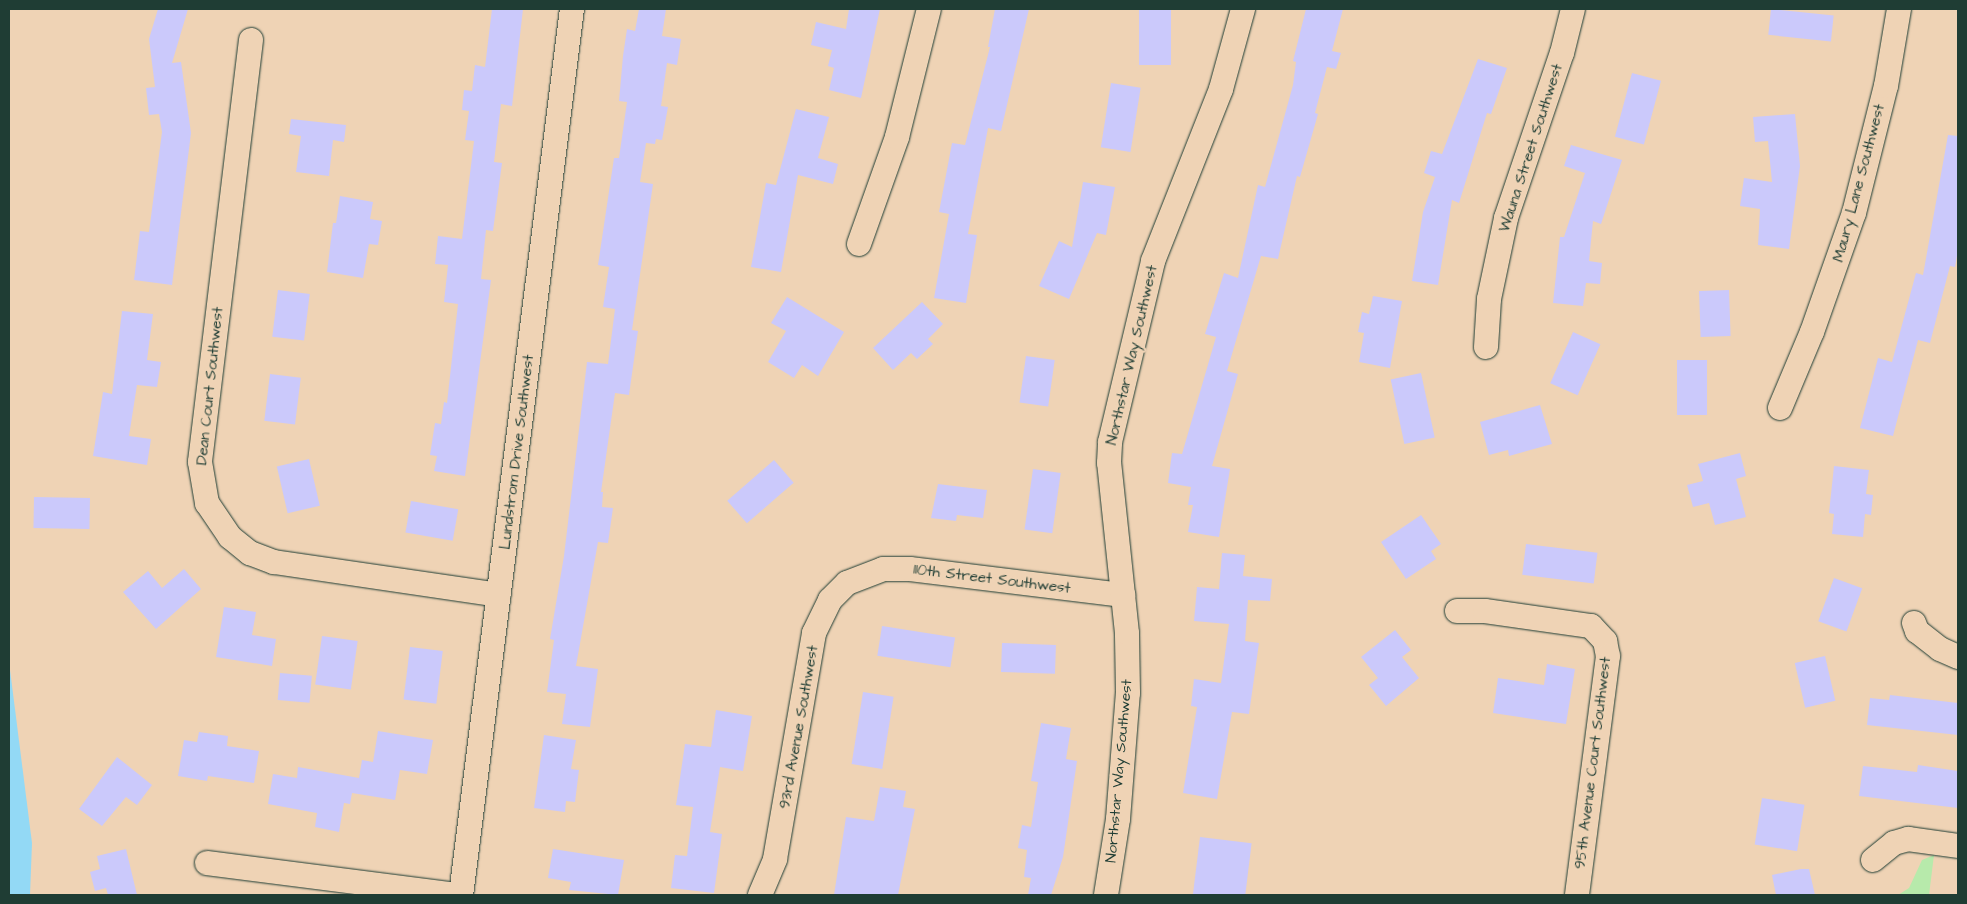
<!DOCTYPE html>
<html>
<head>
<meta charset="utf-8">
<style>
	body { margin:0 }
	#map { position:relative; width:1967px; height:904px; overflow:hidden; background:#efd3b5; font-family:"Architects Daughter",sans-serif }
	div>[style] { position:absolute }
	.green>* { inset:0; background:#b7eaab }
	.water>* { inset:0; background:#93d9f5 }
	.building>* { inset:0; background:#cbc9fb; transform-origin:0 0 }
	.roads { filter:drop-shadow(0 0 1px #1f3d34) drop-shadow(0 0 1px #1f3d34) }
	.minor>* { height:24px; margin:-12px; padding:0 12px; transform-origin:12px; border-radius:12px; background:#efd3b5 }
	span { translate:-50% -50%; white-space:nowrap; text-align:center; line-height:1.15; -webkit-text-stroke:4.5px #efd3b5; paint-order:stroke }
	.street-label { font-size:15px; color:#1f3d34 }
	.frame { position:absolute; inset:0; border:10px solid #1f3d34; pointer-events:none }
</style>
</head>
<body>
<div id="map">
	<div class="green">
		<i style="clip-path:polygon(1934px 855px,1929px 895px,1898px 895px,1909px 888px,1922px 860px)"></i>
	</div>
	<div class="water">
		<i style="clip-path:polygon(9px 662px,32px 843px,30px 895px,9px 895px)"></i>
	</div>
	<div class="building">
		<i style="clip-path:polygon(158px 9px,188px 9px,172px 63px,181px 62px,191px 133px,172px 285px,134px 280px,140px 231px,149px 232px,162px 132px,159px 114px,149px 115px,146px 88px,155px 87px,149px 39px)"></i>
		<i style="clip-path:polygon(492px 9px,523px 9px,512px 106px,501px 104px,494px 162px,502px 163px,493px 231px,486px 230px,481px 279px,491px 280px,465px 476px,434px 471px,437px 456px,430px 455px,435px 423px,441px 424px,444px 402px,447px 403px,458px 304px,444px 302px,448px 265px,435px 264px,438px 236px,462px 239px,474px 141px,465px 140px,469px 111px,462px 110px,464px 90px,472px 91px,475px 65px,485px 67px)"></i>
		<i style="clip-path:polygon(639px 9px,666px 9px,662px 36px,681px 39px,677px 65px,667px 63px,661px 106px,668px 107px,662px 140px,656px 139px,655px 144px,646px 143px,640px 182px,653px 184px,632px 330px,638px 331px,629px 395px,615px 393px,601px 492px,603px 492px,602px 507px,613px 508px,608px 543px,598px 542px,576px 666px,598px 669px,590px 727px,562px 724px,566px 694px,547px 692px,554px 640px,550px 639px,564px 556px,587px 362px,608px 364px,615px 309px,603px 307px,609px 267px,598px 265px,614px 158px,619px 158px,627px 102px,619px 101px,623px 56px,627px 29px,635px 31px)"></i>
		<i style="clip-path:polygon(849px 9px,880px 9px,861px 98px,829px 90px,834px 68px,828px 66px,832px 50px,811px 45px,816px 22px,846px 29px)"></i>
		<i style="clip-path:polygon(995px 9px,1029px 9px,1001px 131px,988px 128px,968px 234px,977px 235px,966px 303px,934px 298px,949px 214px,939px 212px,952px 143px,965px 145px,990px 47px,988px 47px)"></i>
		<i style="left:1139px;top:9px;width:32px;height:56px"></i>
		<i style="clip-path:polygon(1306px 9px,1343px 9px,1332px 51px,1341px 53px,1336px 69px,1327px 67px,1315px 113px,1318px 114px,1300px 177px,1297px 176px,1278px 259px,1261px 256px,1227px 371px,1238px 374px,1212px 466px,1230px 469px,1219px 537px,1188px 532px,1193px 505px,1188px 505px,1191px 487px,1168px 483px,1172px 453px,1182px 454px,1216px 337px,1205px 334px,1224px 273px,1238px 278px,1258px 185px,1265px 187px,1293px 85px,1296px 62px,1293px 61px)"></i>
		<i style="left:1771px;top:9px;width:63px;height:26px;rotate:6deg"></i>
		<i style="clip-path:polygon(1478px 59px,1507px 68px,1491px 114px,1487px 113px,1459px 203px,1452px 200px,1438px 285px,1412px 281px,1423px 212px,1435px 177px,1424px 173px,1431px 151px,1442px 154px)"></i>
		<i style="left:1632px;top:73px;width:30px;height:66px;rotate:15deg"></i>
		<i style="left:1111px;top:83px;width:30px;height:65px;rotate:9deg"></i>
		<i style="clip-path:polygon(796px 109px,829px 117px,818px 158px,838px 164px,833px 184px,798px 175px,781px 272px,751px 267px,766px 183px,776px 185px)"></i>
		<i style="clip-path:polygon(1795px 114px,1800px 166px,1789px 249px,1758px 245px,1760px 209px,1740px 206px,1744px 178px,1772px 182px,1768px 141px,1755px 142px,1753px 117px)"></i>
		<i style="clip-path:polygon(291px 119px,346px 125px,344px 142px,333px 140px,329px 176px,296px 172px,301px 136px,289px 134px)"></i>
		<i style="clip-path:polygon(1948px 135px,1958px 136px,1958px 250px,1955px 267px,1950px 266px,1930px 343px,1918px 340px,1893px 436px,1860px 428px,1878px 358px,1892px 362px,1916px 273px,1923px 275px)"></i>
		<i style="clip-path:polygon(1571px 145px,1622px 160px,1601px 224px,1593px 221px,1589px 261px,1602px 263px,1600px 284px,1586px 283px,1583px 306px,1553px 303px,1560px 237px,1564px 237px,1585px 173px,1564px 166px)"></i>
		<i style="clip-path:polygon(1083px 182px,1115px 187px,1106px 235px,1097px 233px,1069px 299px,1039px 286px,1059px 241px,1072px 247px)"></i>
		<i style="clip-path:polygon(340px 196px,373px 202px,370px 219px,382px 221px,378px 245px,369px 244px,363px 278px,327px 272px,333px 223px,336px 223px)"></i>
		<i style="left:278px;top:290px;width:32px;height:47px;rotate:7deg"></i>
		<i style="left:1729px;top:290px;width:46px;height:30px;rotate:88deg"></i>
		<i style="clip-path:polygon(1373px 296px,1402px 301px,1390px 368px,1359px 362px,1364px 333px,1358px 332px,1362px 312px,1369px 314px)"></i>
		<i style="clip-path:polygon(787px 297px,844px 332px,818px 376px,802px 365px,794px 378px,768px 362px,786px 331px,771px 323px)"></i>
		<i style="clip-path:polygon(922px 302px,943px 324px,928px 339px,933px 344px,917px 359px,911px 353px,893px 370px,873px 348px)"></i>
		<i style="clip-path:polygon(122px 311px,153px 314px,147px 360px,161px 362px,157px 387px,137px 385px,129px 436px,151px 439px,147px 465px,93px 456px,103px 392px,112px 394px)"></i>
		<i style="left:1573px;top:332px;width:30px;height:56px;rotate:24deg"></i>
		<i style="left:1026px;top:356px;width:29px;height:47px;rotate:8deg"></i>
		<i style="left:1677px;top:360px;width:30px;height:55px"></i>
		<i style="left:1421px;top:373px;width:66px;height:31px;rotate:78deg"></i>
		<i style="left:270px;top:374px;width:31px;height:47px;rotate:7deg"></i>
		<i style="clip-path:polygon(1540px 405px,1552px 444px,1509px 456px,1508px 450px,1489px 455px,1480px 422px)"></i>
		<i style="clip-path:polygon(1740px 453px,1746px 476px,1736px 479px,1746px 517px,1715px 525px,1709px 503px,1693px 507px,1687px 485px,1703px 481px,1698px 464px)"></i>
		<i style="left:309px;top:459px;width:48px;height:33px;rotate:77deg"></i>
		<i style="left:774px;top:460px;width:30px;height:62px;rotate:49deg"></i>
		<i style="clip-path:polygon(1834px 466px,1869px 470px,1866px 494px,1873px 495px,1871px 515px,1865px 514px,1863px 537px,1832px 534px,1834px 514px,1829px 513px)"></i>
		<i style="left:1033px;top:469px;width:28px;height:61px;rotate:8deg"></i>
		<i style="clip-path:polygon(938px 484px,987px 490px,983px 518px,957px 515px,956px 521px,931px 518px)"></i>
		<i style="left:34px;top:497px;width:56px;height:31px;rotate:1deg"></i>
		<i style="left:411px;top:501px;width:48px;height:32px;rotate:10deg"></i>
		<i style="clip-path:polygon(1421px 515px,1441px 544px,1431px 551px,1436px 559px,1406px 579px,1381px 542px)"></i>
		<i style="left:1526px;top:544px;width:72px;height:31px;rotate:7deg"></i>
		<i style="clip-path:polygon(1222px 553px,1245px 555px,1243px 576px,1272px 579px,1270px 601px,1248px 600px,1245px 641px,1259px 643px,1249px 714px,1232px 712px,1217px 799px,1183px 793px,1197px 707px,1191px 706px,1194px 679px,1221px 683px,1229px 624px,1194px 621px,1197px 587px,1219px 589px)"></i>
		<i style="clip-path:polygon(184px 569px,201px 589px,156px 629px,123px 592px,148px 571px,162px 588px)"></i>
		<i style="left:1834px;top:578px;width:30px;height:46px;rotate:20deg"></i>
		<i style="clip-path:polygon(224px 607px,256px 612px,252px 635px,276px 639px,272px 666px,216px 657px)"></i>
		<i style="left:882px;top:626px;width:74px;height:30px;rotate:9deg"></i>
		<i style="clip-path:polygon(1395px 630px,1411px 650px,1402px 657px,1419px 678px,1386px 706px,1369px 685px,1378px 678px,1361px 657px)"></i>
		<i style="left:322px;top:636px;width:36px;height:49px;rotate:8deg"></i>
		<i style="left:1002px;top:643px;width:54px;height:29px;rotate:2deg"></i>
		<i style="left:410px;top:647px;width:33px;height:53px;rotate:7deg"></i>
		<i style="left:1825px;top:656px;width:46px;height:31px;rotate:77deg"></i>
		<i style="clip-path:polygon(1547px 664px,1575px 669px,1566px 724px,1493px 713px,1498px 678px,1544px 685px)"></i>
		<i style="left:280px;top:673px;width:32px;height:27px;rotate:5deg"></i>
		<i style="left:863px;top:692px;width:31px;height:73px;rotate:9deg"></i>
		<i style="clip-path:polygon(1890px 695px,1958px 703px,1958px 735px,1867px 725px,1870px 698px,1889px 700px)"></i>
		<i style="clip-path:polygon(716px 710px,752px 716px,743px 771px,720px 767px,710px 832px,722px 834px,714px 893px,671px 888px,675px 855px,687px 856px,693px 807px,676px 805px,685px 744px,711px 747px)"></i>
		<i style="clip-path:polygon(1041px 723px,1071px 728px,1066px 759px,1077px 761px,1063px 857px,1051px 895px,1028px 895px,1031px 878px,1024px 877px,1027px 850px,1018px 848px,1022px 825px,1031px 827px,1038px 782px,1031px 781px)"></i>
		<i style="clip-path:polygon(378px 731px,433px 740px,427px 774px,400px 770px,395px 800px,352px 793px,350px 804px,344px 803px,339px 832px,315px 827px,317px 813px,268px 804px,273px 774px,297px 778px,298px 767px,359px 778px,362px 760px,373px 762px)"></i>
		<i style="clip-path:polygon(199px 732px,228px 736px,227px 746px,259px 751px,254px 783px,208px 776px,207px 781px,178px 776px,184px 740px,197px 742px)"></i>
		<i style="clip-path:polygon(544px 735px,576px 740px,571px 769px,579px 770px,575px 802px,566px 801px,565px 812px,534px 808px)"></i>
		<i style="clip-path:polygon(117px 757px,152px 785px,137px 805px,126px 797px,102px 826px,79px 809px)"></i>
		<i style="clip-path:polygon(1918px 765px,1958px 771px,1958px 808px,1859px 796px,1863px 766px,1917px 772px)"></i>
		<i style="clip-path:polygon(880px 787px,906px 791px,903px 807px,915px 809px,898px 895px,834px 895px,846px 817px,874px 821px)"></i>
		<i style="left:1762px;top:798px;width:43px;height:47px;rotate:9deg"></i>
		<i style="left:1200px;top:837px;width:52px;height:58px;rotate:7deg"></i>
		<i style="clip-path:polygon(126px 849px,137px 895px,108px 895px,106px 888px,95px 891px,90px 872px,100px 869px,97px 856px)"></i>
		<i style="clip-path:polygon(553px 849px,624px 860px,618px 895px,569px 890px,571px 882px,548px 878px)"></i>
		<i style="clip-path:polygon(1801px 869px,1809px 869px,1815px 895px,1776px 895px,1772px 875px)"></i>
	</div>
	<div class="roads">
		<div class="minor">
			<i style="left:251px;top:40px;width:425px;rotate:96.9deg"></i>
			<i style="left:200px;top:462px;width:42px;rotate:80.3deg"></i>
			<i style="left:207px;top:503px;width:41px;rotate:55.9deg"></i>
			<i style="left:230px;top:537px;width:26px;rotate:39deg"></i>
			<i style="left:250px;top:553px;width:26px;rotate:21deg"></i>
			<i style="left:274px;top:562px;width:227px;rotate:8.3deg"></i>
			<i style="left:859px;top:244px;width:114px;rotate:-70.4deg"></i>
			<i style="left:897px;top:137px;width:132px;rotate:-76deg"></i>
			<i style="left:1486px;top:347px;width:48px;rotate:-86.4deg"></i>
			<i style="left:1489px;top:299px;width:83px;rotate:-78.1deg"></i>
			<i style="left:1506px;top:218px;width:174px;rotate:-71.3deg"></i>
			<i style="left:1562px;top:53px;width:45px;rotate:-76deg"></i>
			<i style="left:1780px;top:408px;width:82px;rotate:-67.2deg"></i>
			<i style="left:1812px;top:332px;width:126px;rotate:-70.6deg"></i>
			<i style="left:1854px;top:213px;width:131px;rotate:-75.9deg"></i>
			<i style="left:1886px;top:86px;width:78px;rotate:-80.4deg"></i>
			<i style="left:1457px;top:611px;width:28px"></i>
			<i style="left:1485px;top:611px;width:107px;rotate:8.1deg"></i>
			<i style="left:1591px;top:626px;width:21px;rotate:47deg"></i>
			<i style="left:1605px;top:641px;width:15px;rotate:79deg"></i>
			<i style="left:1608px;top:656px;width:241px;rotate:97.4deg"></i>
			<i style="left:1914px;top:623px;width:9px;rotate:69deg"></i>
			<i style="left:1917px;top:631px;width:29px;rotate:38deg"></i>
			<i style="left:1940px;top:649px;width:20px;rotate:24deg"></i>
			<i style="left:1873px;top:860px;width:27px;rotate:-39deg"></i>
			<i style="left:1894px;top:843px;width:15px;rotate:-16deg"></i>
			<i style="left:1908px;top:839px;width:50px;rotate:8deg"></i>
			<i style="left:207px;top:863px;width:253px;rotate:7.3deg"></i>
			<i style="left:461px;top:895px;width:893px;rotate:-82.86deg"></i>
			<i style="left:760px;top:895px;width:39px;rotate:-67deg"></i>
			<i style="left:775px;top:859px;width:229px;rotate:-80.2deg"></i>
			<i style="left:814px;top:633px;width:37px;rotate:-64deg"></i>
			<i style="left:830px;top:600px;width:24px;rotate:-45deg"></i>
			<i style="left:847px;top:583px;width:39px;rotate:-21deg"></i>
			<i style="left:883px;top:569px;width:27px"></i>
			<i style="left:910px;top:569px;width:215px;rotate:7deg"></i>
			<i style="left:1106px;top:895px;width:77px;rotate:-81deg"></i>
			<i style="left:1118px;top:819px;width:126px;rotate:-85.5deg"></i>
			<i style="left:1128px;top:693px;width:60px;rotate:-91deg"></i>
			<i style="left:1127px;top:633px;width:171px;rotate:-96deg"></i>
			<i style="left:1109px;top:463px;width:21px;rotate:-87deg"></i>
			<i style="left:1110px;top:442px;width:186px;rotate:-76.6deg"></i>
			<i style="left:1153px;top:261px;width:185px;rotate:-68.4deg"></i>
			<i style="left:1221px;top:89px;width:83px;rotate:-74.6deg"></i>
		</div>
	</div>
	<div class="street-label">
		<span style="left:1531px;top:148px;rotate:-72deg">Wauna Street Southwest</span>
		<span style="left:1859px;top:183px;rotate:-75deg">Maury Lane Southwest</span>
		<span style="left:1132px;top:355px;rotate:-77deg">Northstar Way Southwest</span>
		<span style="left:210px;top:386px;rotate:-84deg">Dean Court Southwest</span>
		<span style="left:517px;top:452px;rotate:-83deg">Lundstrom Drive Southwest</span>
		<span style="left:992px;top:579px;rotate:7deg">110th Street Southwest</span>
		<span style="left:799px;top:727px;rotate:-80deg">93rd Avenue Southwest</span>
		<span style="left:1593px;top:763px;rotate:-83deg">95th Avenue Court Southwest</span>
		<span style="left:1119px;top:771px;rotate:-85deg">Northstar Way Southwest</span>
	</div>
	<div class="frame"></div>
</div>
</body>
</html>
